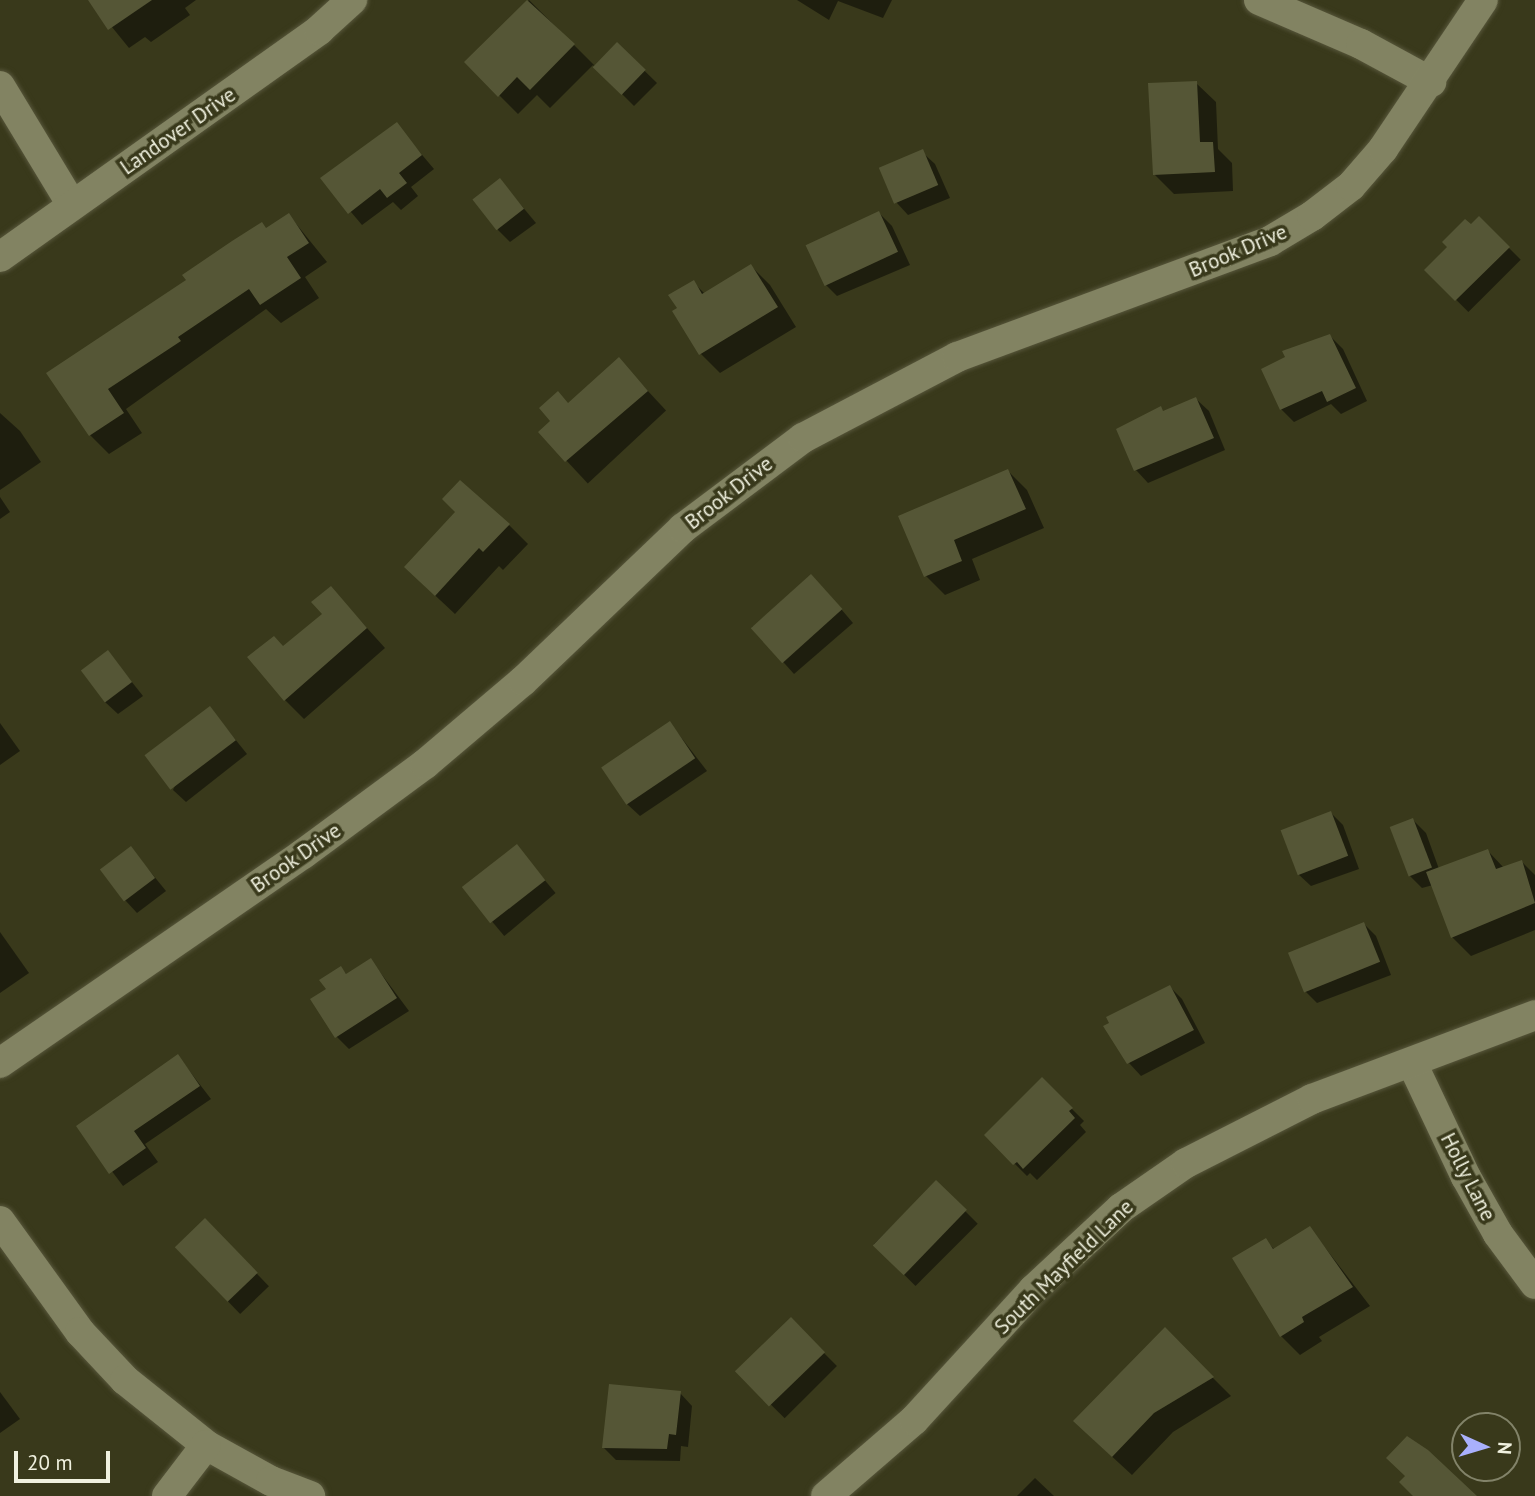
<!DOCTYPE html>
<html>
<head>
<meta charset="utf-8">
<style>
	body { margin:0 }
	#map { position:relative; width:1535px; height:1496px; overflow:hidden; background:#39391b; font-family:"PT Sans",sans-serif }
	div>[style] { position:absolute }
	.shadow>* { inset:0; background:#0007; transform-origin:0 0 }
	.building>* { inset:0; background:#555636; transform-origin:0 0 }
	.roads { filter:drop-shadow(0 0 2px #57563b) drop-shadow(0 0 2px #57563b) }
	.minor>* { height:30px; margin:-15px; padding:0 15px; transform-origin:15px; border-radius:15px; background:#828362 }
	span { translate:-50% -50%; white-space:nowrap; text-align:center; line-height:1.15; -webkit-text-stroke:7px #39391b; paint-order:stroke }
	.street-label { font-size:21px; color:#f0f1df }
	.north { position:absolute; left:1451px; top:1412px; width:70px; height:70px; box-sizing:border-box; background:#39391b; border:2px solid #828369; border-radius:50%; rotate:94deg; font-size:19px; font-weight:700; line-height:28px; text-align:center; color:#f0f1df }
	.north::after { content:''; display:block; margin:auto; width:24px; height:32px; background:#a9b0fc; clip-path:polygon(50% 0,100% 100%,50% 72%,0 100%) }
	.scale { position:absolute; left:14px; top:1451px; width:96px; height:32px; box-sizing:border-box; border:4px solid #f0f1df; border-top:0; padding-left:9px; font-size:21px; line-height:24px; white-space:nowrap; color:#f0f1df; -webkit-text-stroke:5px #39391b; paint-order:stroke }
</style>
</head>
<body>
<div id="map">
	<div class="shadow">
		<i style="clip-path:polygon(90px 0,196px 0,185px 8px,190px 15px,151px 42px,145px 37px,129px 48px)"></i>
		<i style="clip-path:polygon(529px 0,595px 66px,617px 44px,657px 83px,634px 106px,593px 65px,550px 108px,537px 95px,518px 114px,466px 62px)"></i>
		<i style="clip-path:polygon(797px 0,892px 0,883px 18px,838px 1px,829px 20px)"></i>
		<i style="clip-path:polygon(1196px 83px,1216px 102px,1218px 149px,1232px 163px,1233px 191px,1174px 194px,1155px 175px)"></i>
		<i style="clip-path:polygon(396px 124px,434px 169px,411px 187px,418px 196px,401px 210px,393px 202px,362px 225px,323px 179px)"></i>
		<i style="clip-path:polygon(922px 152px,935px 164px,950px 198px,908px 215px,896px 202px,881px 170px)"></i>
		<i style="clip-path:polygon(500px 180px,536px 223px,510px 242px,498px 230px)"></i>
		<i style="clip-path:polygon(879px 213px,892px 226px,910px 265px,837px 296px,824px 283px,807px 246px)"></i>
		<i style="clip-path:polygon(289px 215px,327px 262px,305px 277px,319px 298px,281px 323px,266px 309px,126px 409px,142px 433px,109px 454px,90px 435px,49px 373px)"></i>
		<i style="left:1479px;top:218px;width:59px;height:74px;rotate:45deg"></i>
		<i style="clip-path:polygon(751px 266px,770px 285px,796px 327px,720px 373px,701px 354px,675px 312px,693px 282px,705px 294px)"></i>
		<i style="clip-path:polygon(1330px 336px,1343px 349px,1367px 401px,1341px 414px,1331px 404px,1294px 422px,1281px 409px)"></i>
		<i style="left:619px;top:360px;width:69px;height:107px;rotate:47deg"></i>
		<i style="clip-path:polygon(1196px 399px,1209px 411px,1225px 450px,1148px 483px,1136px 470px)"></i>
		<i style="clip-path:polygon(0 413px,20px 431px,41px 462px,0 490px)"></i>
		<i style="clip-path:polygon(1008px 471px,1027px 490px,1044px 528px,972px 559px,980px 580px,945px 595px,926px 576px)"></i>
		<i style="clip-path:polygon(0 497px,10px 512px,0 519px)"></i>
		<i style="clip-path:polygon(509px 525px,528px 544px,503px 570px,499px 566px,455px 614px,425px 586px)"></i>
		<i style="clip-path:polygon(331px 588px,385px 648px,304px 719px,285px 700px,283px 648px,324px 615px)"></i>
		<i style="clip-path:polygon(824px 589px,853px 623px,794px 674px,752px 627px)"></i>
		<i style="clip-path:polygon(108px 652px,143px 696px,118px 714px,105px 702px)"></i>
		<i style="clip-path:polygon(210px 708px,247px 754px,186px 802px,173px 790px)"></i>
		<i style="clip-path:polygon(0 723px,20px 751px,0 765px)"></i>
		<i style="clip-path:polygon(670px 723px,707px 771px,640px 816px,627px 804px)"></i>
		<i style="clip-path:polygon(1331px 813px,1343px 825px,1359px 869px,1311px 886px,1298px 874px)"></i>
		<i style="clip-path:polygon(1413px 820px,1426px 833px,1439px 869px,1488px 851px,1504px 868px,1522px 862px,1535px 875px,1535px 930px,1471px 956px,1452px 937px,1433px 885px,1422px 888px,1410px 876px)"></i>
		<i style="left:517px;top:847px;width:60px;height:67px;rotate:50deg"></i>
		<i style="clip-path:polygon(131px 848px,166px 891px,137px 913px,125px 900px)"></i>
		<i style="clip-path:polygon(1364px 924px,1376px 936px,1391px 975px,1317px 1003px,1304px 990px)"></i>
		<i style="clip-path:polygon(0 932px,29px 973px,0 993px)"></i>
		<i style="clip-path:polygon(371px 960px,409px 1011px,349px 1049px,337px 1037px,328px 989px,341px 968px,347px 975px)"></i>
		<i style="clip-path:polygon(1170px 987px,1182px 999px,1205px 1043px,1141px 1076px,1129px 1063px)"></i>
		<i style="clip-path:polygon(178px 1056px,211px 1099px,145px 1144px,158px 1162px,123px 1186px,78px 1126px)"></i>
		<i style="clip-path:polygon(1042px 1079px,1084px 1121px,1080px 1125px,1086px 1132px,1037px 1180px,1030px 1173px,1027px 1176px,986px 1135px)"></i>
		<i style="left:936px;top:1182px;width:59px;height:88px;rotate:45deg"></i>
		<i style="left:205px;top:1220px;width:92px;height:40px;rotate:46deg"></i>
		<i style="clip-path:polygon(1310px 1228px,1370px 1306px,1319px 1337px,1322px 1341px,1300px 1355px,1281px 1336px,1266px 1241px,1275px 1250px)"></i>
		<i style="left:791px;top:1320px;width:65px;height:74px;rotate:45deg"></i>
		<i style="clip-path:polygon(1165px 1330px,1231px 1396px,1173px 1432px,1132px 1475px,1094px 1440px)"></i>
		<i style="clip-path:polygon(0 1392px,20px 1419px,0 1433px)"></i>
		<i style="clip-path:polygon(680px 1393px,692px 1406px,688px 1447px,681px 1446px,680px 1461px,616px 1460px,604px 1448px)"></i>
		<i style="clip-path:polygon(1035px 1478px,1054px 1496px,1017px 1496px)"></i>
	</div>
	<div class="building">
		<i style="clip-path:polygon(88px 0,152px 0,108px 30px)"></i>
		<i style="clip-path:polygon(527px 0,575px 44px,530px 90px,517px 77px,498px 97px,464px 62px)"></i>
		<i style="left:617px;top:42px;width:40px;height:35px;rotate:44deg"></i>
		<i style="clip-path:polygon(1197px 81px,1200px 142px,1213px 142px,1215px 172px,1153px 175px,1148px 83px)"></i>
		<i style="clip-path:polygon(397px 122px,422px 155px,399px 173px,407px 183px,387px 198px,380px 189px,348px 214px,320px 178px)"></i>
		<i style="left:923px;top:149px;width:39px;height:48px;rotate:67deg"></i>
		<i style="left:500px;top:178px;width:39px;height:35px;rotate:52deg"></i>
		<i style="left:879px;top:211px;width:45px;height:81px;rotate:65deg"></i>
		<i style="clip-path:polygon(289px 213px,309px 243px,287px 257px,301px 278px,260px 305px,249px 289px,178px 337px,181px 341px,108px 389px,124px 413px,89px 436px,46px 373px,186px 280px,182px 275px,232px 241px,262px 222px,266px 228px)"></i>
		<i style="clip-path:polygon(1479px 216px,1510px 247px,1455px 301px,1424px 270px,1447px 247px,1442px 242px,1465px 219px,1471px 224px)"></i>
		<i style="clip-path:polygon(751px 264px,778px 307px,699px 355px,672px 311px,677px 308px,668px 295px,694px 280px,702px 294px)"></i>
		<i style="clip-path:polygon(1330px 334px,1356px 388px,1327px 402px,1322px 391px,1280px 410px,1261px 369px,1285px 357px,1282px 351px)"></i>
		<i style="clip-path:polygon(619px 357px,648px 391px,565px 462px,538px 432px,550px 421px,539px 408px,558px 391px,568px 403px)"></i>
		<i style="clip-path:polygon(1196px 397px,1214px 438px,1134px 471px,1116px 429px,1161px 406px,1163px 411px)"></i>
		<i style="clip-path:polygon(1008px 469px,1026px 509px,954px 540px,962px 561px,924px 577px,898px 516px)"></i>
		<i style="clip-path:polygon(460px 480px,510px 524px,483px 552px,479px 548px,435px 596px,404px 567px,455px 512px,442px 499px)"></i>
		<i style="left:811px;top:574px;width:47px;height:81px;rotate:48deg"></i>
		<i style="clip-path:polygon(331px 586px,367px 628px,284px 701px,247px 657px,274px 636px,283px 646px,322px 614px,311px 602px)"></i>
		<i style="left:108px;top:650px;width:40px;height:34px;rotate:53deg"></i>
		<i style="left:210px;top:706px;width:43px;height:82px;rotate:53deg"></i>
		<i style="left:670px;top:721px;width:45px;height:83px;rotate:56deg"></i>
		<i style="left:1331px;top:811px;width:48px;height:54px;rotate:69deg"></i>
		<i style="left:1413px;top:818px;width:53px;height:25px;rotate:69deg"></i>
		<i style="left:517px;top:844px;width:46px;height:70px;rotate:52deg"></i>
		<i style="left:131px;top:846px;width:40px;height:39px;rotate:53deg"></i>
		<i style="clip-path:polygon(1488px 849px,1496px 869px,1522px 860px,1535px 903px,1451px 938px,1426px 872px)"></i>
		<i style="left:1364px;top:922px;width:43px;height:82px;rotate:68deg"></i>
		<i style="clip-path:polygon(371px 958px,397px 998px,335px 1038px,310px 999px,326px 989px,319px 980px,341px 966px,346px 974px)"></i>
		<i style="clip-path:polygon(1170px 985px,1194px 1030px,1127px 1064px,1103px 1026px,1109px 1023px,1106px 1017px)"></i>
		<i style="clip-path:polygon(178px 1054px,200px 1086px,134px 1131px,146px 1148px,109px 1174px,76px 1126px)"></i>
		<i style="clip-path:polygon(1042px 1077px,1073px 1108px,1069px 1111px,1075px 1118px,1023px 1169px,1017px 1162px,1013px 1165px,984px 1135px)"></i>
		<i style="left:936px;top:1180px;width:43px;height:91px;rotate:44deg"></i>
		<i style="left:205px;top:1218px;width:76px;height:42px;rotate:46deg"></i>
		<i style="clip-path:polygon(1310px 1226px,1353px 1287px,1302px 1317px,1304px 1322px,1280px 1337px,1232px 1258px,1266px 1238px,1273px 1249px)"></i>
		<i style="left:791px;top:1317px;width:49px;height:78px;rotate:46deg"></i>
		<i style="clip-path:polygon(1165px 1327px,1214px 1377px,1154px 1413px,1112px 1457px,1073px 1421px)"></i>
		<i style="clip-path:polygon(609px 1384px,681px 1391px,676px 1435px,669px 1434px,667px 1449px,602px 1448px)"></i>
		<i style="clip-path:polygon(1407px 1436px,1428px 1450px,1477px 1496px,1413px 1496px,1399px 1482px,1405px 1476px,1386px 1458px)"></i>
	</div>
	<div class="roads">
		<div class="minor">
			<i style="left:1259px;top:0;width:111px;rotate:23.3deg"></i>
			<i style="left:1361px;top:44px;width:80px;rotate:28.5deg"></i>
			<i style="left:0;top:86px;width:139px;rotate:58.8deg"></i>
			<i style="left:0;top:257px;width:392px;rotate:-35.4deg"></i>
			<i style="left:319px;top:30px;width:45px;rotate:-42.3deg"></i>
			<i style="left:0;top:1063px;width:368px;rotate:-34.6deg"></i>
			<i style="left:303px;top:854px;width:152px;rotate:-36.4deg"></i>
			<i style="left:425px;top:764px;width:128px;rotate:-40.3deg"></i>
			<i style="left:523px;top:681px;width:221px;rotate:-43.7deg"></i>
			<i style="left:683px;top:528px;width:150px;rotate:-36.9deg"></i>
			<i style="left:803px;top:438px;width:174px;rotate:-27.7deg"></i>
			<i style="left:957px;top:357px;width:334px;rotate:-20.3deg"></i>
			<i style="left:1270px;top:241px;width:49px;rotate:-30.8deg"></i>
			<i style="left:1312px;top:216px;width:49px;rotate:-37.6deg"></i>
			<i style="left:1351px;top:186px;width:49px;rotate:-49.1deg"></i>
			<i style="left:1383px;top:149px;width:179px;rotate:-56.1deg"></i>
			<i style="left:1412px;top:1063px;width:126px;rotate:64.7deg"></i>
			<i style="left:1466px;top:1177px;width:65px;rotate:60.7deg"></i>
			<i style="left:1498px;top:1234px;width:62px;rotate:53.5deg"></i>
			<i style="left:0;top:1221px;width:137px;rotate:54.2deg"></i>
			<i style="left:80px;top:1332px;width:66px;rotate:46.8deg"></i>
			<i style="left:125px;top:1380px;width:104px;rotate:38.7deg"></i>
			<i style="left:206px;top:1445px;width:74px;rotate:29deg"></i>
			<i style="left:271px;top:1481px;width:42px;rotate:21deg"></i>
			<i style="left:167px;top:1496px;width:64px;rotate:-52.6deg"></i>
			<i style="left:826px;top:1496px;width:116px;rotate:-40.8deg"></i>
			<i style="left:914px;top:1420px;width:176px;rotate:-47.5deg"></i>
			<i style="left:1033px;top:1290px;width:120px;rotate:-43deg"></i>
			<i style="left:1121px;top:1208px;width:79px;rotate:-34.7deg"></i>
			<i style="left:1186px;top:1163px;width:141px;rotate:-26.9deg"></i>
			<i style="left:1312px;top:1099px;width:238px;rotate:-20.6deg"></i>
		</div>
	</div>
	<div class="street-label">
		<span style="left:178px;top:131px;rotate:-35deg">Landover Drive</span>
		<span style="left:1238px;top:251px;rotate:-23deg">Brook Drive</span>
		<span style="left:729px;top:493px;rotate:-38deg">Brook Drive</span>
		<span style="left:296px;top:858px;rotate:-35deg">Brook Drive</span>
		<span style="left:1468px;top:1177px;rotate:63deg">Holly Lane</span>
		<span style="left:1064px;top:1267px;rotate:-44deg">South Mayfield Lane</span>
	</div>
	<div class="north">N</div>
	<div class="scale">20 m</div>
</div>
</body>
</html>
